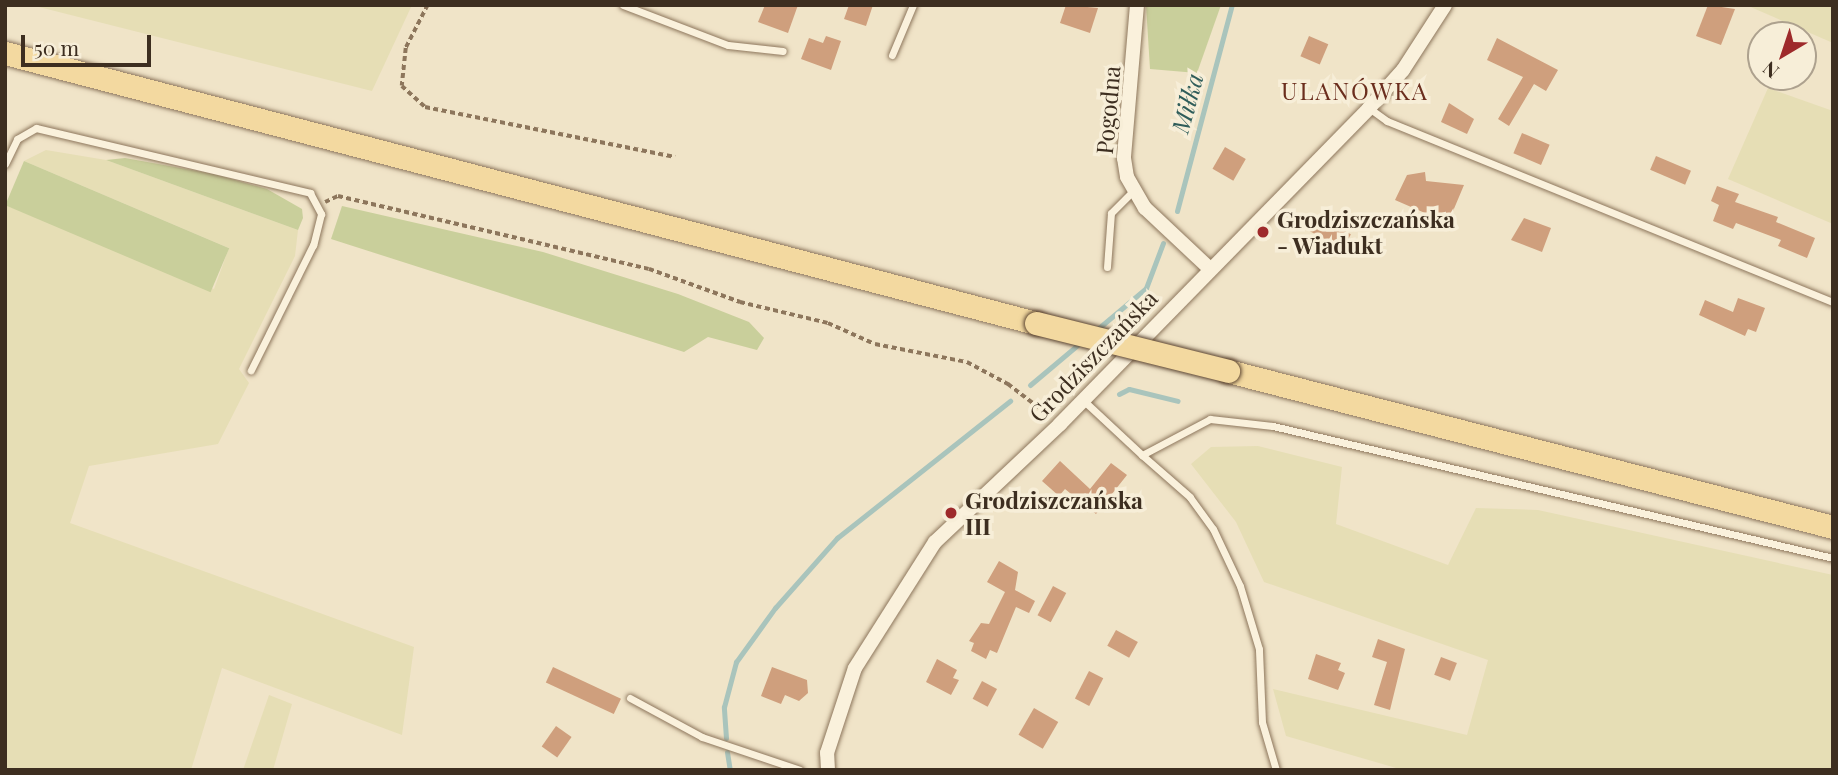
<!DOCTYPE html>
<html>
<head>
<meta charset="utf-8">
<style>
	body { margin:0 }
	#map { position:relative; width:1838px; height:775px; overflow:hidden; background:#f0e4c8; font-family:"Playfair Display",serif }
	div>[style] { position:absolute }
	.farmland>* { inset:0; background:#e6deb5 }
	.green>* { inset:0; background:#c9cf9b; transform-origin:0 0 }
	.stream>* { height:5px; margin:-2.5px; padding:0 2.5px; transform-origin:2.5px; border-radius:2.5px; background:#a9c4bc }
	.building>* { inset:0; background:#cf9f7d; transform-origin:0 0 }
	.path>* { height:3.5px; margin-top:-1.75px; transform-origin:0; background:repeating-linear-gradient(90deg,#8d765c 0 5px,transparent 0 8.5px) }
	.roads { filter:drop-shadow(0 0 2px #8d765c) drop-shadow(0 0 2px #8d765c) }
	.service>* { height:7px; margin:-3.5px; padding:0 3.5px; transform-origin:3.5px; border-radius:3.5px; background:#faf1dc }
	.minor>* { height:14px; margin:-7px; padding:0 7px; transform-origin:7px; border-radius:7px; background:#faf1dc }
	.primary>* { height:23px; margin:-11.5px; padding:0 11.5px; transform-origin:11.5px; border-radius:11.5px; background:#f3d9a0 }
	.bridges { filter:drop-shadow(0 0 2px #5b4430) drop-shadow(0 0 2px #5b4430) }
	.primary-bridge>* { height:23px; margin:-11.5px; padding:0 11.5px; transform-origin:11.5px; border-radius:11.5px; background:#f3d9a0 }
	.dots>* { width:19px; height:19px; translate:-50% -50%; box-sizing:border-box; border:4px solid #f7eed8; border-radius:50% }
	span { translate:-50% -50%; white-space:nowrap; text-align:center; line-height:1.15; -webkit-text-stroke:7px #f7eed8; paint-order:stroke }
	.street-label { font-size:23px; color:#3d2e20 }
	.poi-label { font-size:23px; color:#3d2e20; font-weight:700 }
	.left { translate:0 -50%; text-align:left }
	.neighbourhood-label { font-size:24px; color:#6b2e1e; letter-spacing:2px }
	.water-label { font-size:24px; color:#2f5d5a; font-style:italic }
	.frame { position:absolute; inset:0; border:7px solid #3d2e20; pointer-events:none }
	.north { position:absolute; left:1747px; top:21px; width:70px; height:70px; box-sizing:border-box; background:#f7eed8; border:2px solid #ada18e; border-radius:50%; rotate:219deg; font-size:19px; font-weight:700; line-height:28px; text-align:center; color:#3d2e20 }
	.north::after { content:''; display:block; margin:auto; width:24px; height:32px; background:#9e2a2b; clip-path:polygon(50% 0,100% 100%,50% 72%,0 100%) }
	.scale { position:absolute; left:21px; top:35px; width:130px; height:32px; box-sizing:border-box; border:4px solid #3d2e20; border-top:0; padding-left:9px; font-size:21px; line-height:24px; white-space:nowrap; color:#3d2e20; -webkit-text-stroke:5px #f7eed8; paint-order:stroke }
</style>
</head>
<body>
<div id="map">
	<div class="farmland">
		<i style="clip-path:polygon(31px 5px,412px 5px,372px 91px)"></i>
		<i style="clip-path:polygon(1746px 5px,1833px 5px,1833px 43px)"></i>
		<i style="clip-path:polygon(1768px 88px,1833px 111px,1833px 224px,1728px 179px)"></i>
		<i style="clip-path:polygon(46px 150px,106px 160px,298px 230px,295px 256px,239px 369px,249px 383px,218px 444px,89px 466px,70px 523px,414px 647px,402px 735px,222px 668px,191px 770px,5px 770px,5px 205px,214px 289px,229px 248px,24px 161px)"></i>
		<i style="clip-path:polygon(1258px 446px,1342px 467px,1336px 524px,1448px 565px,1476px 508px,1538px 510px,1833px 575px,1833px 770px,1403px 770px,1286px 736px,1273px 689px,1467px 735px,1488px 660px,1264px 582px,1236px 522px,1191px 464px,1211px 447px)"></i>
		<i style="clip-path:polygon(269px 695px,292px 704px,273px 770px,243px 770px)"></i>
	</div>
	<div class="green">
		<i style="clip-path:polygon(1146px 5px,1221px 5px,1197px 73px,1150px 69px)"></i>
		<i style="clip-path:polygon(125px 158px,214px 174px,267px 189px,302px 209px,303px 218px,298px 230px,106px 160px)"></i>
		<i style="left:24px;top:161px;width:223px;height:48px;rotate:23deg"></i>
		<i style="clip-path:polygon(342px 206px,543px 252px,678px 294px,749px 322px,764px 338px,757px 350px,708px 337px,684px 352px,331px 239px)"></i>
	</div>
	<div class="stream">
		<i style="left:1177px;top:211px;width:213px;rotate:-75.1deg"></i>
		<i style="left:1094px;top:332px;width:68px;rotate:-40.2deg"></i>
		<i style="left:1146px;top:288px;width:48px;rotate:-69.3deg"></i>
		<i style="left:1030px;top:385px;width:67px;rotate:-40.1deg"></i>
		<i style="left:1119px;top:394px;width:11px;rotate:-27deg"></i>
		<i style="left:1129px;top:389px;width:50px;rotate:13.8deg"></i>
		<i style="left:726px;top:738px;width:31px;rotate:-94deg"></i>
		<i style="left:724px;top:707px;width:47px;rotate:-75.1deg"></i>
		<i style="left:736px;top:662px;width:67px;rotate:-54.2deg"></i>
		<i style="left:775px;top:608px;width:94px;rotate:-48.5deg"></i>
		<i style="left:837px;top:538px;width:221px;rotate:-38.4deg"></i>
		<i style="left:727px;top:752px;width:18px;rotate:81deg"></i>
	</div>
	<div class="building">
		<i style="clip-path:polygon(765px 5px,798px 5px,788px 33px,758px 22px)"></i>
		<i style="clip-path:polygon(849px 5px,873px 5px,866px 26px,844px 19px)"></i>
		<i style="clip-path:polygon(1066px 5px,1098px 8px,1090px 33px,1060px 23px)"></i>
		<i style="clip-path:polygon(1708px 5px,1735px 9px,1721px 45px,1696px 36px)"></i>
		<i style="clip-path:polygon(826px 36px,841px 41px,831px 70px,801px 59px,809px 38px,823px 43px)"></i>
		<i style="left:1309px;top:36px;width:21px;height:22px;rotate:23deg"></i>
		<i style="clip-path:polygon(1497px 38px,1558px 70px,1546px 91px,1534px 84px,1509px 126px,1498px 119px,1523px 77px,1487px 60px)"></i>
		<i style="clip-path:polygon(1449px 103px,1474px 119px,1467px 134px,1441px 122px)"></i>
		<i style="left:1522px;top:133px;width:30px;height:22px;rotate:23deg"></i>
		<i style="left:1225px;top:147px;width:24px;height:25px;rotate:30deg"></i>
		<i style="left:1656px;top:156px;width:38px;height:15px;rotate:23deg"></i>
		<i style="clip-path:polygon(1425px 172px,1426px 181px,1464px 185px,1448px 223px,1395px 200px,1407px 175px)"></i>
		<i style="clip-path:polygon(1717px 186px,1739px 194px,1735px 202px,1778px 217px,1776px 222px,1815px 238px,1807px 258px,1778px 246px,1781px 240px,1736px 223px,1733px 229px,1713px 221px,1719px 205px,1711px 201px)"></i>
		<i style="left:1317px;top:217px;width:38px;height:16px;rotate:27deg"></i>
		<i style="clip-path:polygon(1524px 218px,1551px 228px,1542px 252px,1511px 240px)"></i>
		<i style="clip-path:polygon(1738px 298px,1765px 308px,1756px 332px,1748px 329px,1745px 336px,1699px 315px,1705px 300px,1733px 312px)"></i>
		<i style="clip-path:polygon(1060px 461px,1090px 489px,1111px 463px,1127px 475px,1096px 514px,1065px 489px,1059px 496px,1042px 481px)"></i>
		<i style="clip-path:polygon(999px 561px,1018px 572px,1015px 590px,1035px 601px,1029px 613px,1016px 607px,997px 653px,990px 650px,986px 659px,971px 651px,974px 643px,969px 641px,981px 623px,989px 624px,1005px 592px,987px 582px)"></i>
		<i style="left:1053px;top:586px;width:15px;height:33px;rotate:28deg"></i>
		<i style="left:1116px;top:630px;width:25px;height:18px;rotate:29deg"></i>
		<i style="clip-path:polygon(1378px 639px,1405px 649px,1390px 710px,1374px 705px,1387px 662px,1372px 657px)"></i>
		<i style="clip-path:polygon(1316px 654px,1341px 663px,1338px 670px,1345px 673px,1338px 690px,1308px 679px)"></i>
		<i style="left:1441px;top:657px;width:17px;height:19px;rotate:21deg"></i>
		<i style="clip-path:polygon(937px 659px,957px 670px,953px 678px,959px 680px,951px 695px,926px 682px)"></i>
		<i style="left:553px;top:667px;width:75px;height:17px;rotate:25deg"></i>
		<i style="clip-path:polygon(772px 667px,807px 680px,808px 693px,799px 701px,785px 695px,781px 704px,761px 696px)"></i>
		<i style="left:1089px;top:671px;width:16px;height:31px;rotate:27deg"></i>
		<i style="left:982px;top:681px;width:17px;height:20px;rotate:28deg"></i>
		<i style="left:1034px;top:708px;width:28px;height:31px;rotate:30deg"></i>
		<i style="left:556px;top:726px;width:19px;height:25px;rotate:35deg"></i>
	</div>
	<div class="path">
		<i style="left:428px;top:5px;width:48px;rotate:117.1deg"></i>
		<i style="left:406px;top:48px;width:38px;rotate:96deg"></i>
		<i style="left:402px;top:86px;width:31px;rotate:42deg"></i>
		<i style="left:425px;top:107px;width:255px;rotate:11.3deg"></i>
		<i style="left:325px;top:202px;width:14px;rotate:-25deg"></i>
		<i style="left:338px;top:196px;width:319px;rotate:13.2deg"></i>
		<i style="left:649px;top:269px;width:97px;rotate:19.9deg"></i>
		<i style="left:740px;top:302px;width:90px;rotate:13.4deg"></i>
		<i style="left:828px;top:323px;width:51px;rotate:24.1deg"></i>
		<i style="left:875px;top:344px;width:94px;rotate:11.1deg"></i>
		<i style="left:967px;top:362px;width:47px;rotate:28.2deg"></i>
		<i style="left:1008px;top:384px;width:53px;rotate:37.3deg"></i>
	</div>
	<div class="roads">
		<div class="service">
			<i style="left:623px;top:5px;width:112px;rotate:20.9deg"></i>
			<i style="left:728px;top:45px;width:55px;rotate:6.2deg"></i>
			<i style="left:892px;top:55px;width:54px;rotate:-67.2deg"></i>
			<i style="left:1369px;top:108px;width:22px;rotate:36deg"></i>
			<i style="left:1387px;top:121px;width:481px;rotate:22.1deg"></i>
			<i style="left:5px;top:164px;width:28px;rotate:-64deg"></i>
			<i style="left:17px;top:139px;width:22px;rotate:-30deg"></i>
			<i style="left:36px;top:128px;width:282px;rotate:13.3deg"></i>
			<i style="left:310px;top:193px;width:24px;rotate:62deg"></i>
			<i style="left:321px;top:214px;width:32px;rotate:104deg"></i>
			<i style="left:313px;top:245px;width:140px;rotate:116.4deg"></i>
			<i style="left:1107px;top:267px;width:54px;rotate:-85.8deg"></i>
			<i style="left:1111px;top:213px;width:30px;rotate:-45deg"></i>
			<i style="left:1083px;top:400px;width:81px;rotate:43deg"></i>
			<i style="left:630px;top:698px;width:82px;rotate:28.4deg"></i>
			<i style="left:702px;top:737px;width:103px;rotate:18.6deg"></i>
			<i style="left:1276px;top:770px;width:50px;rotate:-106.3deg"></i>
			<i style="left:1262px;top:722px;width:73px;rotate:-92.4deg"></i>
			<i style="left:1259px;top:649px;width:66px;rotate:-106.8deg"></i>
			<i style="left:1240px;top:586px;width:63px;rotate:-115.3deg"></i>
			<i style="left:1213px;top:529px;width:39px;rotate:-126deg"></i>
			<i style="left:1190px;top:497px;width:64px;rotate:-138.8deg"></i>
			<i style="left:1142px;top:455px;width:77px;rotate:-27.9deg"></i>
			<i style="left:1210px;top:419px;width:63px;rotate:6.3deg"></i>
			<i style="left:1273px;top:426px;width:575px;rotate:13.26deg"></i>
		</div>
		<div class="minor">
			<i style="left:1137px;top:5px;width:154px;rotate:94.9deg"></i>
			<i style="left:1124px;top:158px;width:19px;rotate:81deg"></i>
			<i style="left:1127px;top:177px;width:36px;rotate:60deg"></i>
			<i style="left:1145px;top:208px;width:89px;rotate:43.2deg"></i>
			<i style="left:828px;top:770px;width:17px;rotate:-93deg"></i>
			<i style="left:827px;top:753px;width:89px;rotate:-71.8deg"></i>
			<i style="left:855px;top:668px;width:149px;rotate:-57.6deg"></i>
			<i style="left:935px;top:542px;width:172px;rotate:-43.3deg"></i>
			<i style="left:1060px;top:424px;width:442px;rotate:-45.6deg"></i>
			<i style="left:1369px;top:108px;width:51px;rotate:-48.2deg"></i>
			<i style="left:1403px;top:70px;width:77px;rotate:-57.1deg"></i>
		</div>
		<div class="primary">
			<i style="left:5px;top:53px;width:1066px;rotate:14.68deg"></i>
			<i style="left:1228px;top:371px;width:625px;rotate:14.46deg"></i>
		</div>
	</div>
	<div class="bridges">
		<div class="primary-bridge">
			<i style="left:1036px;top:323px;width:198px;rotate:14deg"></i>
		</div>
	</div>
	<div class="dots">
		<i style="left:1263px;top:232px;background:#9e2a2b"></i>
		<i style="left:951px;top:513px;background:#9e2a2b"></i>
	</div>
	<div class="street-label">
		<span style="left:1108px;top:110px;rotate:-85deg">Pogodna</span>
		<span style="left:1093px;top:356px;rotate:-46deg">Grodziszczańska</span>
	</div>
	<div class="poi-label">
		<span class="left" style="left:1277px;top:232px">Grodziszczańska<br>- Wiadukt</span>
		<span class="left" style="left:965px;top:513px">Grodziszczańska<br>III</span>
	</div>
	<div class="neighbourhood-label">
		<span style="left:1355px;top:91px">ULANÓWKA</span>
	</div>
	<div class="water-label">
		<span style="left:1187px;top:103px;rotate:-75deg">Miłka</span>
	</div>
	<div class="frame"></div>
	<div class="north">N</div>
	<div class="scale">50 m</div>
</div>
</body>
</html>
